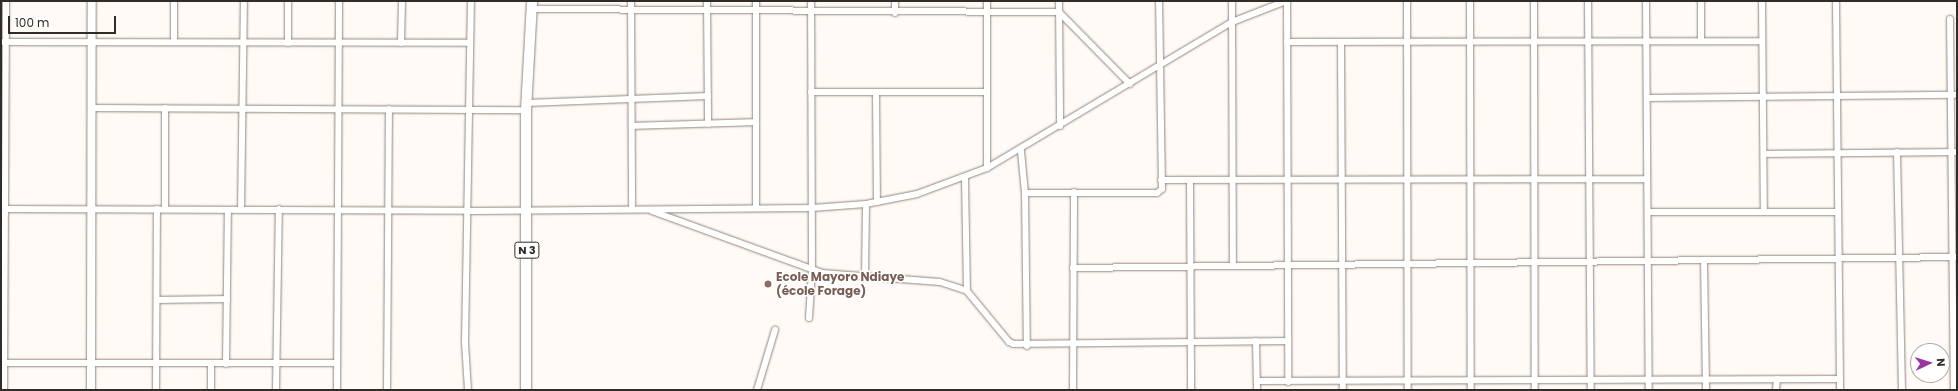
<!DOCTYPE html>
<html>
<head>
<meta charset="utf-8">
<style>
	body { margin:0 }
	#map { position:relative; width:1958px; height:391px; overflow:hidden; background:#fffaf6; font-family:Poppins,sans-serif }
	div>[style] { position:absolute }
	.roads { filter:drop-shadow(0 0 1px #90867c) drop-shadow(0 0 1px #90867c) }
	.minor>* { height:6px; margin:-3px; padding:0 3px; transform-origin:3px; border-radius:3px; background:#fff }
	.tertiary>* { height:8px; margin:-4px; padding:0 4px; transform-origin:4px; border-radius:4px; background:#fff }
	.primary>* { height:10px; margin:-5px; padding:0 5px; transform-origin:5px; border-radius:5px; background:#fff }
	.dots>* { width:11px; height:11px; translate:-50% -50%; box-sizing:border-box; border:2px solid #fff; border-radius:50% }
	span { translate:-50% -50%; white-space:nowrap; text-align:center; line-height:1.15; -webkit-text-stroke:3px #fff; paint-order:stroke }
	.shield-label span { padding:1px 3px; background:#fff; border:1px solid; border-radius:3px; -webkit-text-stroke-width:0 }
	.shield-label { font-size:11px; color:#302c27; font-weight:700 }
	.education-label { font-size:12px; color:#785e54; font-weight:700 }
	.left { translate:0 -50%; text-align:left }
	.frame { position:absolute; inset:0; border:2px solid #302c27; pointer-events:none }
	.north { position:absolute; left:1910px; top:343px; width:40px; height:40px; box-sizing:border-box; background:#fff; border:1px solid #acaba9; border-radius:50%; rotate:86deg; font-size:11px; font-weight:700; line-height:16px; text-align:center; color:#302c27 }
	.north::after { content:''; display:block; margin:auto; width:14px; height:18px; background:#9838a1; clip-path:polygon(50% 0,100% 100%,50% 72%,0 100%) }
	.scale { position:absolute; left:8px; top:16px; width:108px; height:18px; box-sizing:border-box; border:2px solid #302c27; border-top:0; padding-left:5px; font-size:12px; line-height:14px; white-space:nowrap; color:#302c27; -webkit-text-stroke:3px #fff; paint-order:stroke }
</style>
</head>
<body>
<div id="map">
	<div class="roads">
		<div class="minor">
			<i style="left:631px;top:1px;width:208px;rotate:89.7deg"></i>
			<i style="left:707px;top:1px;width:123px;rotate:89.5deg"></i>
			<i style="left:756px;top:1px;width:207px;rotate:90deg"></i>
			<i style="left:895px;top:1px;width:12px;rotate:90deg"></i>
			<i style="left:987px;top:1px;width:167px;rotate:90deg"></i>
			<i style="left:1059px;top:1px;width:125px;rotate:89.5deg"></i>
			<i style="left:1232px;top:1px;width:265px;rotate:89.8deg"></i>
			<i style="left:1287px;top:1px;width:381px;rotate:89.8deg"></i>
			<i style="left:1407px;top:1px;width:389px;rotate:89.9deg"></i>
			<i style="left:1470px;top:1px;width:389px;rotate:89.9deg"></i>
			<i style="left:1534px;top:1px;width:389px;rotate:89.9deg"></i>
			<i style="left:1588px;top:1px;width:389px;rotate:89.6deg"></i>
			<i style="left:1646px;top:1px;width:389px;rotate:89.6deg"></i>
			<i style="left:1701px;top:1px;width:40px;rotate:90deg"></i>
			<i style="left:1762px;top:1px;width:211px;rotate:89.5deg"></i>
			<i style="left:1836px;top:1px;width:389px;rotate:89.4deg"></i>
			<i style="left:531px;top:9px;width:528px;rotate:0.33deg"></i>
			<i style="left:1059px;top:12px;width:101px;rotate:45.4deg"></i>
			<i style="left:1950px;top:19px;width:371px;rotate:89.4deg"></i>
			<i style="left:1px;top:42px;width:469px;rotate:0.1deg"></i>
			<i style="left:174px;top:42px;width:41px;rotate:-90deg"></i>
			<i style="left:1287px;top:42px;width:475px;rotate:-0.1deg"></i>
			<i style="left:1341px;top:42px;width:348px;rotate:89.7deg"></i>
			<i style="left:288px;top:43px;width:42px;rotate:-90deg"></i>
			<i style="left:401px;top:43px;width:42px;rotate:-88.6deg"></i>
			<i style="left:811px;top:92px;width:176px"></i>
			<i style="left:876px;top:92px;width:110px;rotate:89.5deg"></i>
			<i style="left:1647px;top:98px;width:310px;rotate:-0.6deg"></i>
			<i style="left:527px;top:103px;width:181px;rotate:-2.2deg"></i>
			<i style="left:92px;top:108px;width:434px;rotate:0.3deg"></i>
			<i style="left:632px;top:126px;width:124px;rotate:-1.8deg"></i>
			<i style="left:1021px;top:151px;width:42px;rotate:84.6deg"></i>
			<i style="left:1025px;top:193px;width:153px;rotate:89.3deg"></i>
			<i style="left:1897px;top:152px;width:238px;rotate:88.8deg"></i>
			<i style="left:1764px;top:154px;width:193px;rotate:-0.6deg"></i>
			<i style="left:965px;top:178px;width:113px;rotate:89deg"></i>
			<i style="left:1161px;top:180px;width:486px;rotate:-0.1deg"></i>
			<i style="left:1190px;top:180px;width:210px;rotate:89.7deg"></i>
			<i style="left:1025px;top:193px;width:132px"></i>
			<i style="left:1157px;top:193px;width:6px;rotate:-39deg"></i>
			<i style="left:1162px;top:189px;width:188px;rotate:-90.9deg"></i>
			<i style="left:1px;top:209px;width:468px;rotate:0.2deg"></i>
			<i style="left:469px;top:211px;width:343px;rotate:-0.5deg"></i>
			<i style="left:812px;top:208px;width:54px;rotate:-4.2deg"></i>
			<i style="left:866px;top:204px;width:52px;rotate:-11.1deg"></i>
			<i style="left:917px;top:194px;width:75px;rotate:-20.4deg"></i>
			<i style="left:987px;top:168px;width:285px;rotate:-30.8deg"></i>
			<i style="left:1232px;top:22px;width:58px;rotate:-21.3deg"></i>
			<i style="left:165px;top:209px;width:101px;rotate:-90deg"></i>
			<i style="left:241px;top:210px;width:209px;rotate:-89.2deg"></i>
			<i style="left:652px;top:211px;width:181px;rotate:20deg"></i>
			<i style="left:822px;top:273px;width:118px;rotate:4.4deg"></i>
			<i style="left:940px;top:282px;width:28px;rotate:18deg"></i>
			<i style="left:967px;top:291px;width:66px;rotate:50.5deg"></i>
			<i style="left:1009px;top:342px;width:5px;rotate:22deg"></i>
			<i style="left:1014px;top:344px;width:274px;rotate:-0.6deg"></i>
			<i style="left:1648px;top:212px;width:190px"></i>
			<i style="left:1704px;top:260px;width:130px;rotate:89.1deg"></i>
			<i style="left:1073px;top:268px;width:884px;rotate:-0.71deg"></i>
			<i style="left:865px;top:277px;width:73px;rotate:-89.2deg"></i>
			<i style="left:157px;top:300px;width:70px;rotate:-0.8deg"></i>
			<i style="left:809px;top:318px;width:48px;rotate:-86.4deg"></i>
			<i style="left:812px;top:270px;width:269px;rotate:-90.2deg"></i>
			<i style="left:1256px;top:341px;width:49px;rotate:88.8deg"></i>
			<i style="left:1px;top:363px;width:336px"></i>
			<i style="left:211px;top:364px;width:26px;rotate:90deg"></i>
			<i style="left:226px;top:364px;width:154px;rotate:-89.3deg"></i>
			<i style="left:1257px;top:381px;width:583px;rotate:-0.2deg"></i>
			<i style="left:4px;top:390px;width:389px;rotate:-89.7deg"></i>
			<i style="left:156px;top:390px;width:181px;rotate:-89.7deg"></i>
			<i style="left:276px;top:390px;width:181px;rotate:-89.1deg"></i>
			<i style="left:337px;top:390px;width:389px;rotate:-89.7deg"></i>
			<i style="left:387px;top:390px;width:281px;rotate:-89.6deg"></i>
			<i style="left:468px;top:390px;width:48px;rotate:-93.6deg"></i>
			<i style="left:465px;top:342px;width:341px;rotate:-89deg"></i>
			<i style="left:757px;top:390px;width:63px;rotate:-73.3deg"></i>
			<i style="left:1073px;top:390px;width:198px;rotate:-89.7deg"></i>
			<i style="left:1776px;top:390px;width:11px;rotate:-85deg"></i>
		</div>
		<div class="tertiary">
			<i style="left:91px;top:390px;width:389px;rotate:-89.9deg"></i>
		</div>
		<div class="primary">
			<i style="left:526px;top:390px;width:280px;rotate:-90deg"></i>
			<i style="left:526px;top:110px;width:109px;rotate:-86.8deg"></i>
		</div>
	</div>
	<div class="dots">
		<i style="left:768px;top:284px;background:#8d6e63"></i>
	</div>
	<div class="shield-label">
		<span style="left:527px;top:250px">N 3</span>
	</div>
	<div class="education-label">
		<span class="left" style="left:776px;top:284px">Ecole Mayoro Ndiaye<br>(école Forage)</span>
	</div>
	<div class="frame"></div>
	<div class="north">N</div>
	<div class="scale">100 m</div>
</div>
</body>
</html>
